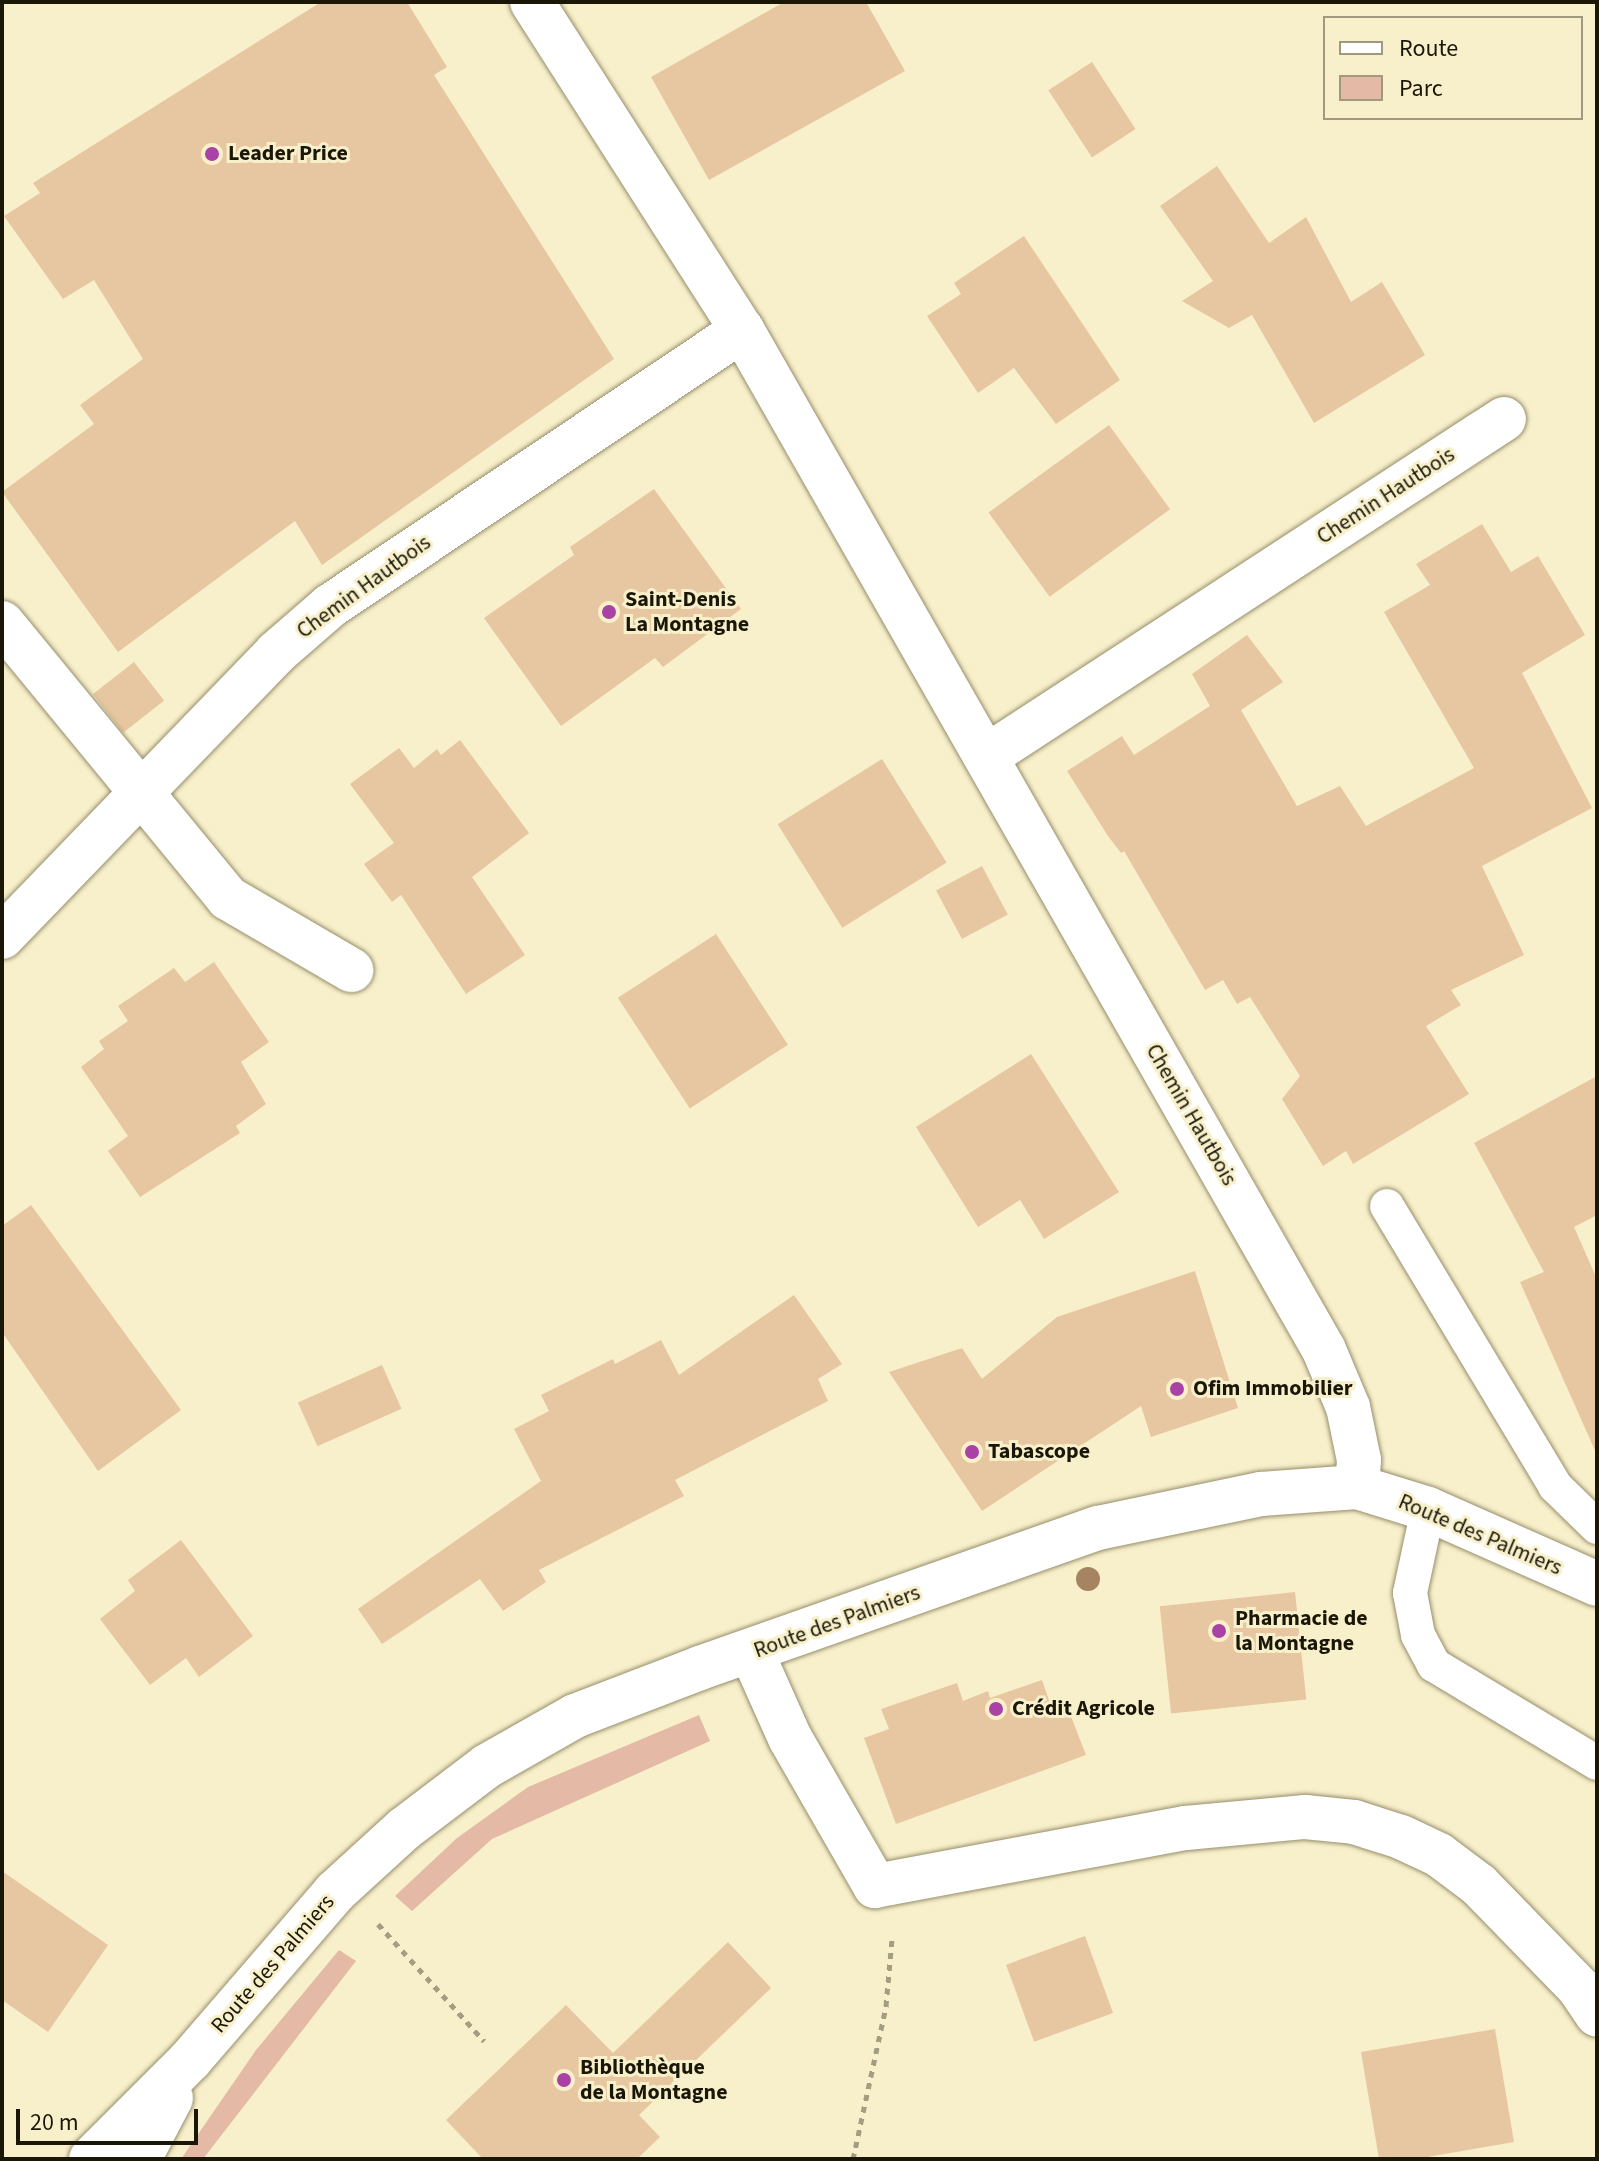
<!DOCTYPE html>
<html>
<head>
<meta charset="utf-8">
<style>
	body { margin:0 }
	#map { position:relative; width:1599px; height:2161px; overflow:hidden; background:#f8f0cb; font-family:"Source Sans 3",sans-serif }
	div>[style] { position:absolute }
	.green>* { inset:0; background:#e4baa6 }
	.building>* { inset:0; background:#e7c7a1; transform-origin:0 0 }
	.path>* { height:5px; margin-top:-2.5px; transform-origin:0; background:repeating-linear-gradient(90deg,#a39d81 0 6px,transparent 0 12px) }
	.roads { filter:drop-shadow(0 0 2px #968e6c) drop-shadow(0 0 2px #968e6c) }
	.service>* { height:34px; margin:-17px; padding:0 17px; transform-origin:17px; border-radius:17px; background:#fff }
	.minor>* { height:44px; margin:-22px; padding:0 22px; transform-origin:22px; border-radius:22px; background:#fff }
	.secondary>* { height:44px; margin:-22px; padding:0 22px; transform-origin:22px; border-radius:22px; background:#fff }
	.trees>* { width:24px; height:24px; margin:-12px; border-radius:50%; background:#a78461 }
	.dots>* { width:22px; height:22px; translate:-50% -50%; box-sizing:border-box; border:4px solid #f8f0cb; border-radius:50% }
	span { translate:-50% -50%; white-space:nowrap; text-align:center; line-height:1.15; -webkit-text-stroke:6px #f8f0cb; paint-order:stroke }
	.poi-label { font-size:22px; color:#1a1709; font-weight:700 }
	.left { translate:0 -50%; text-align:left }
	.street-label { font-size:22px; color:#1a1709 }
	.frame { position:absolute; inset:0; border:4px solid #1a1709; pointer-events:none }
	.legend { position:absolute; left:1323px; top:16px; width:260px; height:104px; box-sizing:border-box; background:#f8f0cb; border:2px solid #9f997d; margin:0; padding:10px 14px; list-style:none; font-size:24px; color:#1a1709 }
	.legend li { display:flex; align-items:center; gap:16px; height:40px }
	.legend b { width:40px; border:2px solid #9f997d }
	.scale { position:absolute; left:16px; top:2109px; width:182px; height:36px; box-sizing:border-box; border:4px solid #1a1709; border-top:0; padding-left:10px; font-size:24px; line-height:28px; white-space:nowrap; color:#1a1709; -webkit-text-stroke:6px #f8f0cb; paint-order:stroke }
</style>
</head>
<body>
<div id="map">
	<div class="green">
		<i style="clip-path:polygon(699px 1715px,710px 1741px,492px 1839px,412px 1911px,395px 1896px,457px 1838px,528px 1787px)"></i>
		<i style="clip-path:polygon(339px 1950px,356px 1961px,203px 2159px,181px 2159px,256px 2050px)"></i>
	</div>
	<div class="building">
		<i style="clip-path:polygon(321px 2px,407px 2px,447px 67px,434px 75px,614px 359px,322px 565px,295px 521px,118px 652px,2px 492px,94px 424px,80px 405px,143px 359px,94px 280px,63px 299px,4px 216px,40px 193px,33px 183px)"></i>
		<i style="clip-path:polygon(784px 2px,866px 2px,905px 71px,709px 180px,651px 77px)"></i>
		<i style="left:1092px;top:62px;width:80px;height:52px;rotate:57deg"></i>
		<i style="clip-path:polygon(1217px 166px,1269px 243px,1306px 217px,1351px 302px,1382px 282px,1425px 355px,1314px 423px,1252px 315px,1229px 328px,1182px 301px,1213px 281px,1160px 206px)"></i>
		<i style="clip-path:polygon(1024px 236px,1120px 380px,1056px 424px,1014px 368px,978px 393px,927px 316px,961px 294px,954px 283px)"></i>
		<i style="left:1109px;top:425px;width:104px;height:149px;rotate:54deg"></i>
		<i style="clip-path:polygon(654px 489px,741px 609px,663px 667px,655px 658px,561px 726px,484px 618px,574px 555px,570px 547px)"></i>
		<i style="clip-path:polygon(1482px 524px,1511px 572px,1538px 556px,1585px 635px,1522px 673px,1592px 808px,1482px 866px,1524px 955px,1451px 990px,1461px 1005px,1426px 1026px,1469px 1094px,1353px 1164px,1346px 1151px,1323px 1166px,1282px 1099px,1300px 1076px,1250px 997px,1237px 1004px,1223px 980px,1205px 990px,1124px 851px,1121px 853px,1108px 836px,1067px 771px,1122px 736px,1134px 755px,1210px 706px,1192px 674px,1247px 635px,1283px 682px,1241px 710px,1297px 806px,1340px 786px,1366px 826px,1474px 768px,1384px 612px,1430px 585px,1416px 564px)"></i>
		<i style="left:134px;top:662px;width:49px;height:52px;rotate:52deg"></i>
		<i style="clip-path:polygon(460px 740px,529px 833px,472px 877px,525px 955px,466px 994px,401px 895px,392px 902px,364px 864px,394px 843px,350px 784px,399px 748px,414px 768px,437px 749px,441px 755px)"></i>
		<i style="left:882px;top:759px;width:122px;height:123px;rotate:58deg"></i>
		<i style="left:982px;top:866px;width:55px;height:52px;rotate:62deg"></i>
		<i style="left:716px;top:934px;width:132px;height:117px;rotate:57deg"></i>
		<i style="clip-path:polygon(214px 962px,269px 1042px,241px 1062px,266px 1104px,236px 1126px,240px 1133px,140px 1197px,108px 1151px,128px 1136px,81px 1067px,104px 1049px,99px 1041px,128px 1021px,118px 1006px,174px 968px,185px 982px)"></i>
		<i style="clip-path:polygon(1031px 1054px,1119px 1192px,1044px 1239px,1020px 1200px,978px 1227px,916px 1127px)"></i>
		<i style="clip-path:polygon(1597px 1076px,1597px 1215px,1574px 1227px,1597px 1279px,1597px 1455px,1520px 1282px,1544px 1272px,1474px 1143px)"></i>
		<i style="clip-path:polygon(31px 1205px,181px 1410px,98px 1471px,2px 1332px,2px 1226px)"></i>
		<i style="clip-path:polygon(1195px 1271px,1238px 1408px,1151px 1437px,1141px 1406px,982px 1511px,889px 1372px,962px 1348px,982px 1379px,1057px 1317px)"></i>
		<i style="clip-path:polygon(794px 1295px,842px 1364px,818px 1379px,828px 1401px,675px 1480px,684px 1496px,539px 1570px,546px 1582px,503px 1611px,480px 1579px,382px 1644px,358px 1609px,541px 1481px,514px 1429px,549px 1411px,541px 1395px,613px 1359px,615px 1364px,661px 1340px,679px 1375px)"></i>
		<i style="left:382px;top:1365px;width:48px;height:92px;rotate:66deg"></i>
		<i style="clip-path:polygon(181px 1540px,253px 1636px,199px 1677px,186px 1658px,150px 1685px,100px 1619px,135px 1591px,128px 1580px)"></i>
		<i style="left:1295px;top:1592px;width:108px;height:136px;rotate:84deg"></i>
		<i style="clip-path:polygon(1042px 1680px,1051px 1706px,1065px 1701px,1086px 1755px,896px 1824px,864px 1738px,889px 1729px,881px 1709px,957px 1683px,963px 1701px,988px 1691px,990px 1698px)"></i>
		<i style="clip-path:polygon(2px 1871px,108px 1945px,48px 2032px,2px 2000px)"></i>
		<i style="left:1085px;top:1936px;width:82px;height:84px;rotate:70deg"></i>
		<i style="clip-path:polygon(728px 1942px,771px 1988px,639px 2115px,660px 2137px,637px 2159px,483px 2159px,446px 2120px,566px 2005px,613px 2053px)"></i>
		<i style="clip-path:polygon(1495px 2029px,1514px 2142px,1416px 2159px,1379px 2159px,1361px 2052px)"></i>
	</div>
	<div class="path">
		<i style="left:378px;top:1924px;width:158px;rotate:47.8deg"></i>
		<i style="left:853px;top:2159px;width:157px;rotate:-77.8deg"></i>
		<i style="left:886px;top:2006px;width:67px;rotate:-84.9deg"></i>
	</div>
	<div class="roads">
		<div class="service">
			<i style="left:1387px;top:1206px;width:327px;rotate:59deg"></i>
			<i style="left:1555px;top:1486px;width:59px;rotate:44.3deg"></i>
			<i style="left:1428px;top:1509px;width:86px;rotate:102.1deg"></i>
			<i style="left:1410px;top:1593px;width:43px;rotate:79.2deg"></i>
			<i style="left:1418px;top:1635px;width:34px;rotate:62deg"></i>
			<i style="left:1434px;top:1665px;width:190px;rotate:31deg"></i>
		</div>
		<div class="minor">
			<i style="left:532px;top:2px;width:389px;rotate:57.4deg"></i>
			<i style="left:742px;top:330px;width:1174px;rotate:60.29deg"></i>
			<i style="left:1324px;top:1350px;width:62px;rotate:67.2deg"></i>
			<i style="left:1348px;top:1407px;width:54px;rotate:78.3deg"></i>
			<i style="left:1359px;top:1460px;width:27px;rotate:94deg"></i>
			<i style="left:2px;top:623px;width:356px;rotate:50.6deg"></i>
			<i style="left:228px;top:898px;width:143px;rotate:30.3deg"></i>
			<i style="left:987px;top:756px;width:617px;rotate:-33.1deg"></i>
			<i style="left:2px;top:937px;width:395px;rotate:-46deg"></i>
			<i style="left:276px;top:653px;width:72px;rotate:-41deg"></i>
			<i style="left:330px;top:606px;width:496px;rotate:-33.8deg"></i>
			<i style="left:752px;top:1653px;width:93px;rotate:65.9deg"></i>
			<i style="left:790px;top:1738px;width:171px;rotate:60.1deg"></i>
			<i style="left:875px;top:1886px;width:316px;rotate:-10.6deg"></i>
			<i style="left:1186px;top:1828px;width:120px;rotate:-5.3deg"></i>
			<i style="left:1305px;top:1817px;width:49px;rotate:5.8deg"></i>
			<i style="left:1354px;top:1822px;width:49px;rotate:17.7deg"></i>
			<i style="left:1401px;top:1837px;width:42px;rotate:25.3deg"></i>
			<i style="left:1439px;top:1855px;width:50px;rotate:36.9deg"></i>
			<i style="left:1479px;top:1885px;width:144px;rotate:45.8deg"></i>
			<i style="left:1579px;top:1988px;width:32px;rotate:56deg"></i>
		</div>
		<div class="secondary">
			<i style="left:91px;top:2159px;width:140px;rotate:-45deg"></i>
			<i style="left:190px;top:2060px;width:222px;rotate:-49.2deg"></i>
			<i style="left:335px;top:1892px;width:93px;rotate:-42.4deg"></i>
			<i style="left:404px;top:1829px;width:104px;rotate:-37.2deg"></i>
			<i style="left:487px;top:1766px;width:101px;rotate:-29.6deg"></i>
			<i style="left:575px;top:1716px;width:134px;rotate:-21deg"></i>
			<i style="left:700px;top:1668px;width:422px;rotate:-19.4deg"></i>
			<i style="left:1098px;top:1528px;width:167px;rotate:-11.8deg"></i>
			<i style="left:1261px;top:1494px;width:96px;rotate:-4.2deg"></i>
			<i style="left:1357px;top:1487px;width:74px;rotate:17.2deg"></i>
			<i style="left:1428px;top:1509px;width:185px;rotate:23.9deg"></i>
			<i style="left:139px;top:2159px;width:69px;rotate:-62.3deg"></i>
		</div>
	</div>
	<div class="trees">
		<i style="left:1088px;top:1579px"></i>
	</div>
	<div class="dots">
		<i style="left:212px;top:154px;background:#a942a5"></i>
		<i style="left:609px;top:612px;background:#a942a5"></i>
		<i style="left:1177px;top:1389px;background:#a942a5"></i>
		<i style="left:972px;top:1452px;background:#a942a5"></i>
		<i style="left:1219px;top:1631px;background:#a942a5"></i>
		<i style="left:996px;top:1709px;background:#a942a5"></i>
		<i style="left:564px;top:2080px;background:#a942a5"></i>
	</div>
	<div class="poi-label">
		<span class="left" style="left:228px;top:154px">Leader Price</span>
		<span class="left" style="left:625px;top:612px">Saint-Denis<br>La Montagne</span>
		<span class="left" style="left:1193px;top:1389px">Ofim Immobilier</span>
		<span class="left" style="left:988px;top:1452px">Tabascope</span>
		<span class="left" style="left:1235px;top:1631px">Pharmacie de<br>la Montagne</span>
		<span class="left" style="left:1012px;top:1709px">Crédit Agricole</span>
		<span class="left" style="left:580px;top:2080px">Bibliothèque<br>de la Montagne</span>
	</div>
	<div class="street-label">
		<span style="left:1386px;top:496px;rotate:-33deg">Chemin Hautbois</span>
		<span style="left:364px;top:587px;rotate:-36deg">Chemin Hautbois</span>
		<span style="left:1191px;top:1115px;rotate:60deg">Chemin Hautbois</span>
		<span style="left:1480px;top:1535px;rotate:23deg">Route des Palmiers</span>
		<span style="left:837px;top:1622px;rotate:-20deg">Route des Palmiers</span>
		<span style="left:273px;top:1964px;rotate:-49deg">Route des Palmiers</span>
	</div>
	<div class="frame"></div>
	<ul class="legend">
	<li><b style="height:10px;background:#fff"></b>Route</li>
	<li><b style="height:22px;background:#e4baa6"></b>Parc</li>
	</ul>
	<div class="scale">20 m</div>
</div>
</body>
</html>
